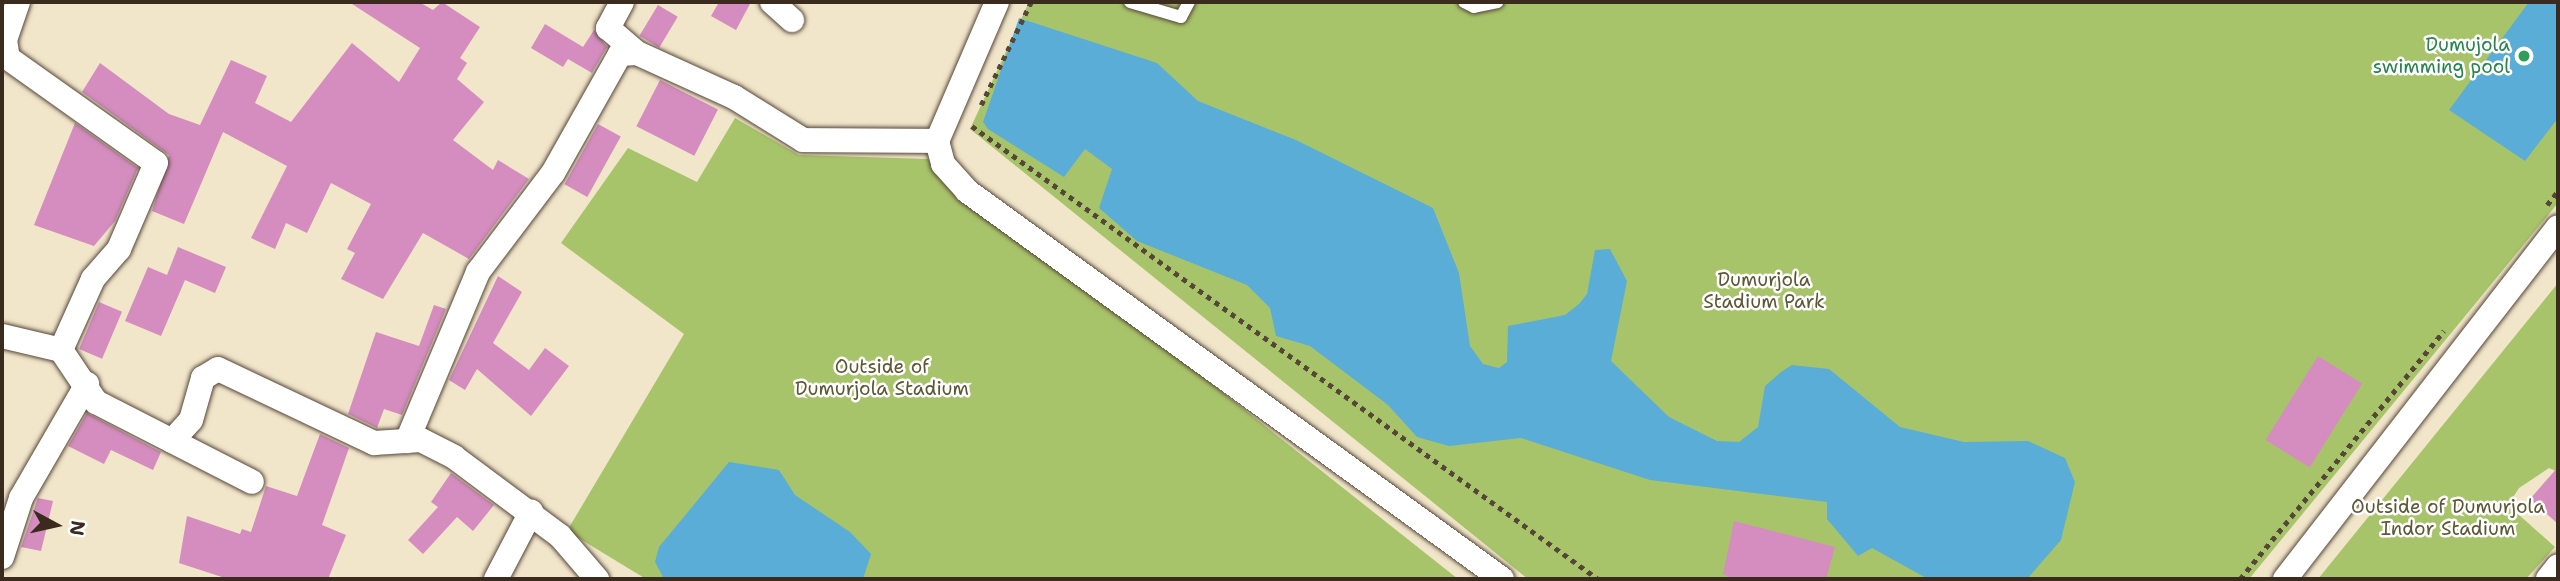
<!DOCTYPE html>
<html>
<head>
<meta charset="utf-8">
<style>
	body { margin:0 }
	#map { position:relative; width:2560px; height:581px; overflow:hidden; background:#f1e5ca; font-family:"Shantell Sans",sans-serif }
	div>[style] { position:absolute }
	.green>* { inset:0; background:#a8c46a }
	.water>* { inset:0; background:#5aadd6 }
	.building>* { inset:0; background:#d48dbe; transform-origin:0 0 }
	.path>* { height:4.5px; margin-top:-2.25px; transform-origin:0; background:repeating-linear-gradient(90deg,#564638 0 5px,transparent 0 10px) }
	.roads { filter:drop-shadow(0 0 2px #564638) drop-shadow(0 0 2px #564638) }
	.service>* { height:12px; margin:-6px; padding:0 6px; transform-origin:6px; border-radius:6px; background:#fff }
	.minor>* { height:24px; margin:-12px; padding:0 12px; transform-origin:12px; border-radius:12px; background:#fff }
	.dots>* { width:19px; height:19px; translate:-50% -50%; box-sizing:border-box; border:4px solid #fff; border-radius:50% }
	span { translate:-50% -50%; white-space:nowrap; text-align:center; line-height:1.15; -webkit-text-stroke:5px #fff; paint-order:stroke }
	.leisure-label { font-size:19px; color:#27864d }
	.right { translate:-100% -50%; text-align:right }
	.park-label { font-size:19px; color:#5c5835 }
	.frame { position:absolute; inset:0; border:4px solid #3b2a1e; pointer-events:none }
	.north { position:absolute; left:21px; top:490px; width:70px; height:70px; -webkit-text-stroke:5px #fff; paint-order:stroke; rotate:98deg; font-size:19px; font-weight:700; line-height:28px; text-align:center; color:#3b2a1e }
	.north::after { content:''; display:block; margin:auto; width:24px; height:32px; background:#3b2a1e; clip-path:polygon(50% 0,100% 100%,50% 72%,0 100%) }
</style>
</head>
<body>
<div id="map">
	<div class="green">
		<i style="clip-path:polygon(1029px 2px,2558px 2px,2558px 203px,2249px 579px,1528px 579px,970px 129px)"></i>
		<i style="clip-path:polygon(735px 118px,799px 155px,928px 159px,1458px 579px,646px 579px,567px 531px,684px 334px,561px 243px,628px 148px,697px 182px)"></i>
		<i style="clip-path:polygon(2558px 283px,2558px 472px,2549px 468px,2519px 488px,2508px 505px,2555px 547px,2526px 579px,2318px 579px)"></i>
	</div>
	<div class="water">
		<i style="clip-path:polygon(2529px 2px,2558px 2px,2558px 118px,2525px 161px,2449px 110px)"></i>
		<i style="clip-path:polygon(1019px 18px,1157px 63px,1198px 101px,1296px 140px,1433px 208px,1459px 273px,1470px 346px,1483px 364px,1499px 368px,1507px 362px,1508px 326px,1565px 315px,1579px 304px,1587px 294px,1595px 250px,1610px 249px,1627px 281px,1611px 361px,1669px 417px,1717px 441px,1739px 442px,1758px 427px,1765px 386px,1781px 372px,1792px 365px,1829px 369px,1900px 427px,1964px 442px,2028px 441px,2065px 458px,2075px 482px,2061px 540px,2027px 579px,1928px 579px,1872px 548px,1858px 556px,1827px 519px,1827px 502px,1650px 480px,1521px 438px,1449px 446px,1417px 437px,1388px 405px,1310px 346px,1276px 336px,1270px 308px,1247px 285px,1137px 241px,1099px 208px,1112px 169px,1085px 149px,1064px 177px,988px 129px,983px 122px)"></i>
		<i style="clip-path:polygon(729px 462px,779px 470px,795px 495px,850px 532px,871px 554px,863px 579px,664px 579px,655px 562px,659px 547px)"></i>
	</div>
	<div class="building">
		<i style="clip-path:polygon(349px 2px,419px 2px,433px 10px,442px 2px,480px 27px,460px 58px,467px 63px,457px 79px,484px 102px,453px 140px,493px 170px,498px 160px,529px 179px,469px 259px,423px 233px,383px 299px,341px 279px,355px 253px,347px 249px,371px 204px,331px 183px,307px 233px,286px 223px,275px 249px,251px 238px,287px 166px,223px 132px,184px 224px,152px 211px,169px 155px,82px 92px,100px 63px,169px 114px,200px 125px,231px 60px,267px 76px,255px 103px,291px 122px,352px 43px,399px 82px,420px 48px)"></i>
		<i style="clip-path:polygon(719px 2px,751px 2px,736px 30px,711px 16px)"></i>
		<i style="left:658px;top:5px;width:23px;height:36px;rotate:31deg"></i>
		<i style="clip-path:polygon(545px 24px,583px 47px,594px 30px,607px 47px,592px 73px,568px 59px,563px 67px,531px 48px)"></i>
		<i style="left:660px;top:80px;width:65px;height:52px;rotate:27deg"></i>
		<i style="clip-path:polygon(75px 123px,138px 168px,115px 221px,94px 246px,34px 225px)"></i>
		<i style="left:598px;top:124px;width:26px;height:69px;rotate:29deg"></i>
		<i style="clip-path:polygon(178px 247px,226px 267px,215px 293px,185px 280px,161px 336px,125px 321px,148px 267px,167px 275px)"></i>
		<i style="clip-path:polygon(498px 276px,522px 292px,493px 343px,529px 370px,545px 348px,569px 366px,531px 416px,477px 369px,465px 390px,449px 380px)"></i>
		<i style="left:99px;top:302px;width:25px;height:51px;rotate:23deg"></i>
		<i style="clip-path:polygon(434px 305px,446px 309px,402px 415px,384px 409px,377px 428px,348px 414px,376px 332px,419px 346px)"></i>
		<i style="left:2318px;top:356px;width:52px;height:99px;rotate:32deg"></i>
		<i style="clip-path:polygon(87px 413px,161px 452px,153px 470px,111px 450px,104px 464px,68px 446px)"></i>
		<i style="clip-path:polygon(320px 434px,349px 448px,322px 525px,346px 535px,328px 579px,228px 579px,179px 563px,187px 516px,240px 534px,242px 529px,251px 532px,266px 486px,297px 496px)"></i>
		<i style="clip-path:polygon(2558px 467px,2558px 524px,2530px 499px)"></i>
		<i style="clip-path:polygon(451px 473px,494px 505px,473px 531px,457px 517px,423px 554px,408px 540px,438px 507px,431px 502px)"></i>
		<i style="clip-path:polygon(38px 498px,53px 501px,41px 551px,21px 547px)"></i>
		<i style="clip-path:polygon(1734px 521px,1835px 547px,1826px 579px,1733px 579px,1723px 574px)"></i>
	</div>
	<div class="path">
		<i style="left:981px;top:105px;width:114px;rotate:-64.1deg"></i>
		<i style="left:972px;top:126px;width:773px;rotate:35.89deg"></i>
		<i style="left:2547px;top:205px;width:18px;rotate:-52deg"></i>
		<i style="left:2240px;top:579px;width:321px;rotate:-50.6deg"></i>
	</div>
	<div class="roads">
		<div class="service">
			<i style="left:1130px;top:2px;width:53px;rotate:16.4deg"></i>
			<i style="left:1181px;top:17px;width:17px;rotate:-62deg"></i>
			<i style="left:1464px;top:2px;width:11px;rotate:27deg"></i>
			<i style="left:1474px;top:7px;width:24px;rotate:-12deg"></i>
		</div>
		<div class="minor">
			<i style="left:18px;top:2px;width:40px;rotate:108.9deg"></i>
			<i style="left:5px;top:40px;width:18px;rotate:81deg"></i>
			<i style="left:8px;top:58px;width:181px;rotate:35.4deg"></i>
			<i style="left:156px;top:163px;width:94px;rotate:113.3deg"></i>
			<i style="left:119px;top:249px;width:40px;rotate:131deg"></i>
			<i style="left:93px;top:279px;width:78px;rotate:114.3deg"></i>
			<i style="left:622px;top:2px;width:30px;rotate:118deg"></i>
			<i style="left:608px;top:28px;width:38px;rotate:41deg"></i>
			<i style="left:772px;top:2px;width:27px;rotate:42deg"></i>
			<i style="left:997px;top:2px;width:151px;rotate:113.3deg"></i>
			<i style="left:937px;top:141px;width:24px;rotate:75deg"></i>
			<i style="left:943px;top:164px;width:36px;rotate:48deg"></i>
			<i style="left:967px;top:191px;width:661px;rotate:35.95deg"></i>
			<i style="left:2px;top:336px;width:61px;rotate:13.3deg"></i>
			<i style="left:61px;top:350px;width:63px;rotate:56.1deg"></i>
			<i style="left:96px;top:402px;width:175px;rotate:27.1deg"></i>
			<i style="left:172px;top:441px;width:28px;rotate:-48deg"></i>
			<i style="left:191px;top:420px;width:44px;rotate:-74.1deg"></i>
			<i style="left:203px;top:378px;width:17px;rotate:-31deg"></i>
			<i style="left:218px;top:369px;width:173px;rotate:25.4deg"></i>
			<i style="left:374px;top:443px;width:47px;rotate:-3.7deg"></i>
			<i style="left:421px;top:440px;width:37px;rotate:27deg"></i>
			<i style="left:454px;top:457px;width:132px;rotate:36.7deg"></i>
			<i style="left:560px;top:536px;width:57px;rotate:49.3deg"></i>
			<i style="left:407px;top:441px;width:183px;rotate:-67.2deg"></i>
			<i style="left:478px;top:272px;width:124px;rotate:-52.9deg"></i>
			<i style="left:553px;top:173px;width:137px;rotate:-60.6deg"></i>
			<i style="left:620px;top:54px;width:17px;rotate:-3deg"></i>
			<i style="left:637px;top:53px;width:107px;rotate:24.4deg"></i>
			<i style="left:734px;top:97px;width:81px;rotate:31.9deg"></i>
			<i style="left:803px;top:140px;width:134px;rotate:0.4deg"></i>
			<i style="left:2px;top:557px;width:62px;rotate:-72.1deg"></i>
			<i style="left:21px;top:498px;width:132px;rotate:-59.9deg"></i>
			<i style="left:496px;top:579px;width:76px;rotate:-62.4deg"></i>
			<i style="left:2285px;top:579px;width:445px;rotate:-52.2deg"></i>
			<i style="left:2548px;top:579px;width:16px;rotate:-52deg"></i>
		</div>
	</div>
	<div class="dots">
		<i style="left:2524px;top:56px;background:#2e9e5b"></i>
	</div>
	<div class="leisure-label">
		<span class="right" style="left:2510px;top:56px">Dumujola<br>swimming pool</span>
	</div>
	<div class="park-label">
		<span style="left:1764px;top:291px">Dumurjola<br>Stadium Park</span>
		<span style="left:882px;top:378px">Outside of<br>Dumurjola Stadium</span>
		<span style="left:2448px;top:518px">Outside of Dumurjola<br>Indor Stadium</span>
	</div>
	<div class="frame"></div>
	<div class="north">N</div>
</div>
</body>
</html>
